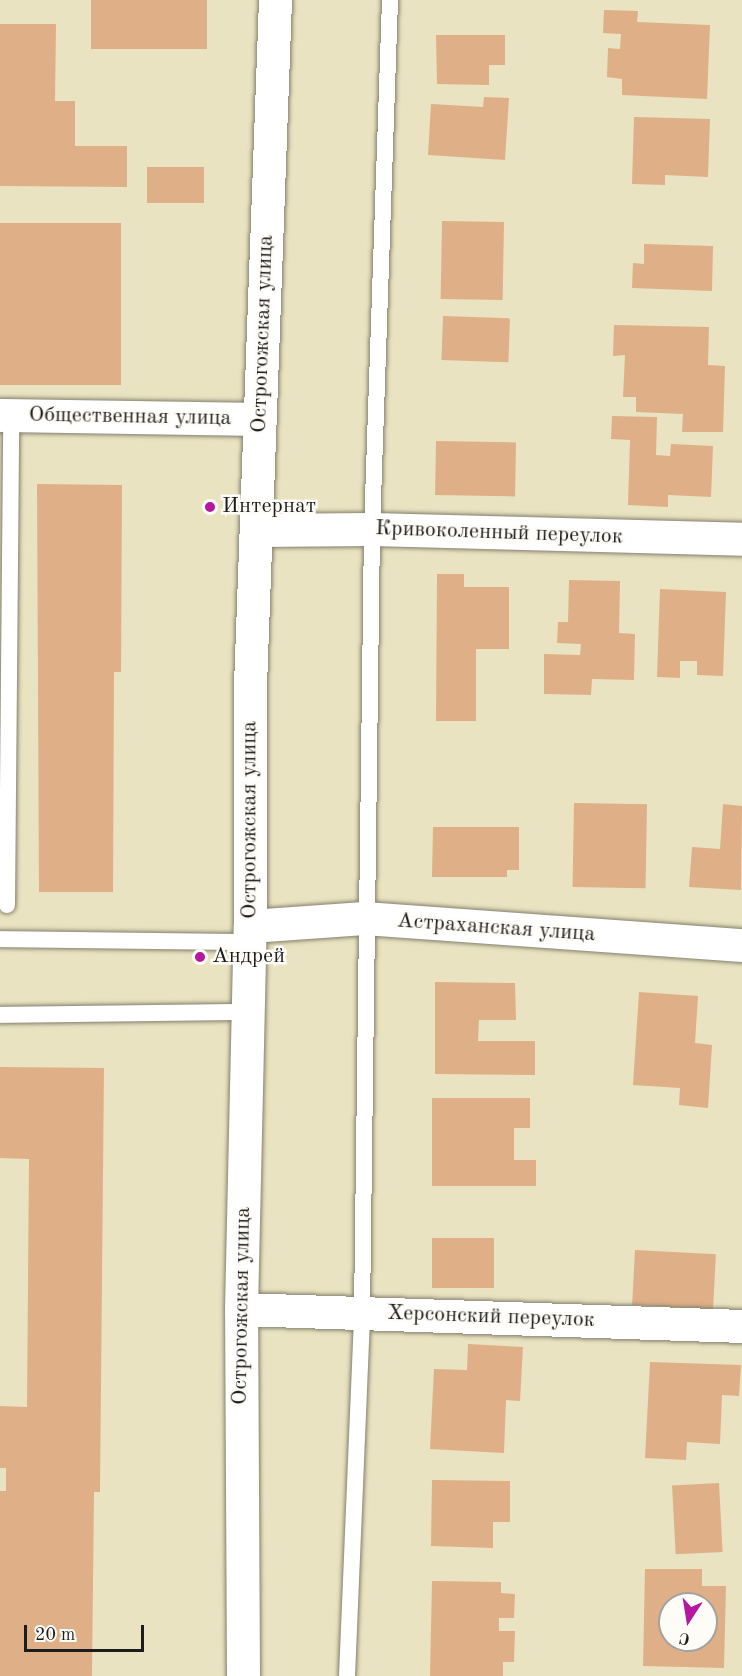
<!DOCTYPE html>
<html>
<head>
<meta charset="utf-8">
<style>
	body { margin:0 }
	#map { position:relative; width:742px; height:1676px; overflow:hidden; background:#eae3c1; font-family:"Old Standard TT",serif }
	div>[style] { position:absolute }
	.building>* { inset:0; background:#dfaf87; transform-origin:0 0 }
	.roads { filter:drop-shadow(0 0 2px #83806e) drop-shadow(0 0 2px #83806e) }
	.lane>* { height:16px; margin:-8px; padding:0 8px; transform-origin:8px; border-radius:8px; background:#fff }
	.street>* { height:33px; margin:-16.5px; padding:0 16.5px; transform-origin:16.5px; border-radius:16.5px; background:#fff }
	.secondary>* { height:33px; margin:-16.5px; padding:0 16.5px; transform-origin:16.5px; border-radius:16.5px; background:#fff }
	.dots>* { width:16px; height:16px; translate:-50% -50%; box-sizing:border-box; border:3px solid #fdfcf7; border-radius:50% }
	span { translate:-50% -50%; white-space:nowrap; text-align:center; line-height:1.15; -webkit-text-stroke:5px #fdfcf7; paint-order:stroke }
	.street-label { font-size:22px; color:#1c1c1c }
	.poi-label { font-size:22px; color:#1c1c1c }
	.left { translate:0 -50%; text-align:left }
	.north { position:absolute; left:658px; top:1592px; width:60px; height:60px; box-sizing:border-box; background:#fdfcf7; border:2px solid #a3a29f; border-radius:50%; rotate:192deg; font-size:16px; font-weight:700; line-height:24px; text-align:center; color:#1c1c1c }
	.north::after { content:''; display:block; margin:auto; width:21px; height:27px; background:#b5179e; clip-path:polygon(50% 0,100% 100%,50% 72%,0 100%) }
	.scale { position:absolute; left:24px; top:1625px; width:120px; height:27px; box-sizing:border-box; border:3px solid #1c1c1c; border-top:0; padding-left:8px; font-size:18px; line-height:21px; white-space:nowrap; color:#1c1c1c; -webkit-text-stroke:4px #fdfcf7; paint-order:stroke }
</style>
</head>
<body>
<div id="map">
	<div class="building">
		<i style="left:91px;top:0;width:116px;height:49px"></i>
		<i style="clip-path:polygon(604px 10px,638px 11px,637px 22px,710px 25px,707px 99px,622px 95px,622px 79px,607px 77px,608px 48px,620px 49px,621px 34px,603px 33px)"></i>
		<i style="clip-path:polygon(0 24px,56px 24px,55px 101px,75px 101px,75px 146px,127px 146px,127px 187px,0 186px)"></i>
		<i style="clip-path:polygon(436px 35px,505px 35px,505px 65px,489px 65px,489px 85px,437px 84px)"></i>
		<i style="clip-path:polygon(484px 97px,509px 98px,505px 160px,428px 155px,431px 104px,483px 107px)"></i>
		<i style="clip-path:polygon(634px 117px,710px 119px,708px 177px,665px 175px,665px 185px,632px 184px)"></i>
		<i style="left:147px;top:167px;width:57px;height:36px"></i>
		<i style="left:442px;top:221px;width:62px;height:78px;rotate:1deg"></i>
		<i style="left:0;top:223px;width:121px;height:162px"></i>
		<i style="clip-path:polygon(644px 244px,713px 246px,712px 291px,632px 288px,633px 263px,644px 264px)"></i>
		<i style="left:443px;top:316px;width:67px;height:44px;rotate:2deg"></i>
		<i style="clip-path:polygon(614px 325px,709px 327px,708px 365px,725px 366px,723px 432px,682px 432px,683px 414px,636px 412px,636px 397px,623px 397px,625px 355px,613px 356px)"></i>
		<i style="clip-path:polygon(612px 416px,657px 417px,656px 455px,670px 456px,671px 444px,713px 446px,711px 497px,668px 495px,668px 507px,628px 505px,630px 440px,611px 439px)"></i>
		<i style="left:436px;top:441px;width:80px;height:54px;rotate:1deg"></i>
		<i style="clip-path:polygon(37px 484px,122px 485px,121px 672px,114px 672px,113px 892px,39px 892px)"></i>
		<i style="clip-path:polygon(437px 574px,464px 574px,464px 587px,509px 587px,509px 649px,476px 649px,476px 721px,436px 721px)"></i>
		<i style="clip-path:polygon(569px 580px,620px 581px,619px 633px,635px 634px,634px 680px,592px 679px,591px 695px,544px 694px,544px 654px,580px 655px,581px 644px,557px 643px,558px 622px,568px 622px)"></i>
		<i style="clip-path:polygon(660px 589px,726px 592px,723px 676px,697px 675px,697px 661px,680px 661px,680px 678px,657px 677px)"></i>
		<i style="left:574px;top:803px;width:73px;height:84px;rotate:1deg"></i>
		<i style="clip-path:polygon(723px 804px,742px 806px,741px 890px,689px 887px,692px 847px,720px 849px)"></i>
		<i style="clip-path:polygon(433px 827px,519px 827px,519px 870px,507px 870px,507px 877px,432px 877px)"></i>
		<i style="clip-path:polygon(435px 982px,515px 983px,516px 1020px,479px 1020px,478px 1041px,535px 1041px,535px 1075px,435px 1074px)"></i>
		<i style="clip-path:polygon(639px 992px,698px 996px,695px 1043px,712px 1045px,708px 1108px,679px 1105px,680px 1088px,633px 1085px)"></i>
		<i style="clip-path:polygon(0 1067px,104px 1068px,100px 1492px,94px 1492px,92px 1676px,0 1676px,0 1491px,6px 1491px,6px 1468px,0 1468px,0 1406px,27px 1407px,29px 1159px,0 1158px)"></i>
		<i style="clip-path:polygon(432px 1098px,530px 1098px,530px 1128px,514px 1128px,514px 1160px,536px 1160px,536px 1186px,432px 1186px)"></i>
		<i style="left:432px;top:1238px;width:62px;height:50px"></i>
		<i style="left:635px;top:1250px;width:81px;height:55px;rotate:3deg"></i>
		<i style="clip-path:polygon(468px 1344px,523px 1347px,520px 1401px,506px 1400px,504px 1453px,430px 1449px,434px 1369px,467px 1370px)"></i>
		<i style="clip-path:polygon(650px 1362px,741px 1365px,739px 1396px,722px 1395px,720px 1444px,687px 1442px,686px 1460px,645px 1458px)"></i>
		<i style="clip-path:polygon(432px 1480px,510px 1481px,510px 1522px,493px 1522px,493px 1548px,431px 1546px)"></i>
		<i style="left:719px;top:1483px;width:69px;height:47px;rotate:87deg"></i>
		<i style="clip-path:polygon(evenodd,645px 1569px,702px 1569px,702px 1586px,726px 1586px,724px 1668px,643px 1666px,645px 1569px,670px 1604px,706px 1604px,706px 1640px,670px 1640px,670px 1604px)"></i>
		<i style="clip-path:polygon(432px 1581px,501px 1582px,501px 1593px,515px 1594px,514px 1618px,499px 1618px,499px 1631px,515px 1631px,514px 1662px,503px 1662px,503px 1676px,430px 1676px)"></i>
	</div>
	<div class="roads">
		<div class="lane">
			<i style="left:7px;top:905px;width:490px;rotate:-89.5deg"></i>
			<i style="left:0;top:939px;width:249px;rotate:0.7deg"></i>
			<i style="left:0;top:1015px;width:248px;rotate:-0.7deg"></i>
			<i style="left:347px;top:1676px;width:363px;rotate:-87.6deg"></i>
			<i style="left:362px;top:1313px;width:784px;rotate:-89.27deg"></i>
			<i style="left:372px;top:529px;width:529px;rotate:-88.05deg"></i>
		</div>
		<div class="street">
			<i style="left:0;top:415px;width:260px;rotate:0.9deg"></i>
			<i style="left:257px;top:530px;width:115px;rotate:-0.5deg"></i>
			<i style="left:372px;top:529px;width:370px;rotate:1.5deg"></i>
			<i style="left:250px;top:926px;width:114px;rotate:-4deg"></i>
			<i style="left:364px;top:918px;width:379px;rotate:4.1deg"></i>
			<i style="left:241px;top:1309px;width:501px;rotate:1.94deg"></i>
		</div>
		<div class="secondary">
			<i style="left:243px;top:1676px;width:367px;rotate:-90.3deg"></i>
			<i style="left:241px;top:1309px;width:383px;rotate:-88.7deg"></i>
			<i style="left:250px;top:926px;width:241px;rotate:-90deg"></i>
			<i style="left:250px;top:685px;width:685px;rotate:-87.91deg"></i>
		</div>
	</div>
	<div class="dots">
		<i style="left:210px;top:507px;background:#b5179e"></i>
		<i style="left:200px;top:957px;background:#b5179e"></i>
	</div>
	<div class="street-label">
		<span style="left:263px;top:334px;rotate:-88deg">Острогожская улица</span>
		<span style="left:130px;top:417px;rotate:1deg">Общественная улица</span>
		<span style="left:499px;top:533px;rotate:2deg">Кривоколенный переулок</span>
		<span style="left:250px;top:820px;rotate:-90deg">Острогожская улица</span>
		<span style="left:496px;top:928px;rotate:4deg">Астраханская улица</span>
		<span style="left:242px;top:1306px;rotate:-89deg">Острогожская улица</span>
		<span style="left:491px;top:1317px;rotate:2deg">Херсонский переулок</span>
	</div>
	<div class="poi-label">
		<span class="left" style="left:222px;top:507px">Интернат</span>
		<span class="left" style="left:212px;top:957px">Андрей</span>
	</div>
	<div class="north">С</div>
	<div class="scale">20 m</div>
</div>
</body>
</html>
